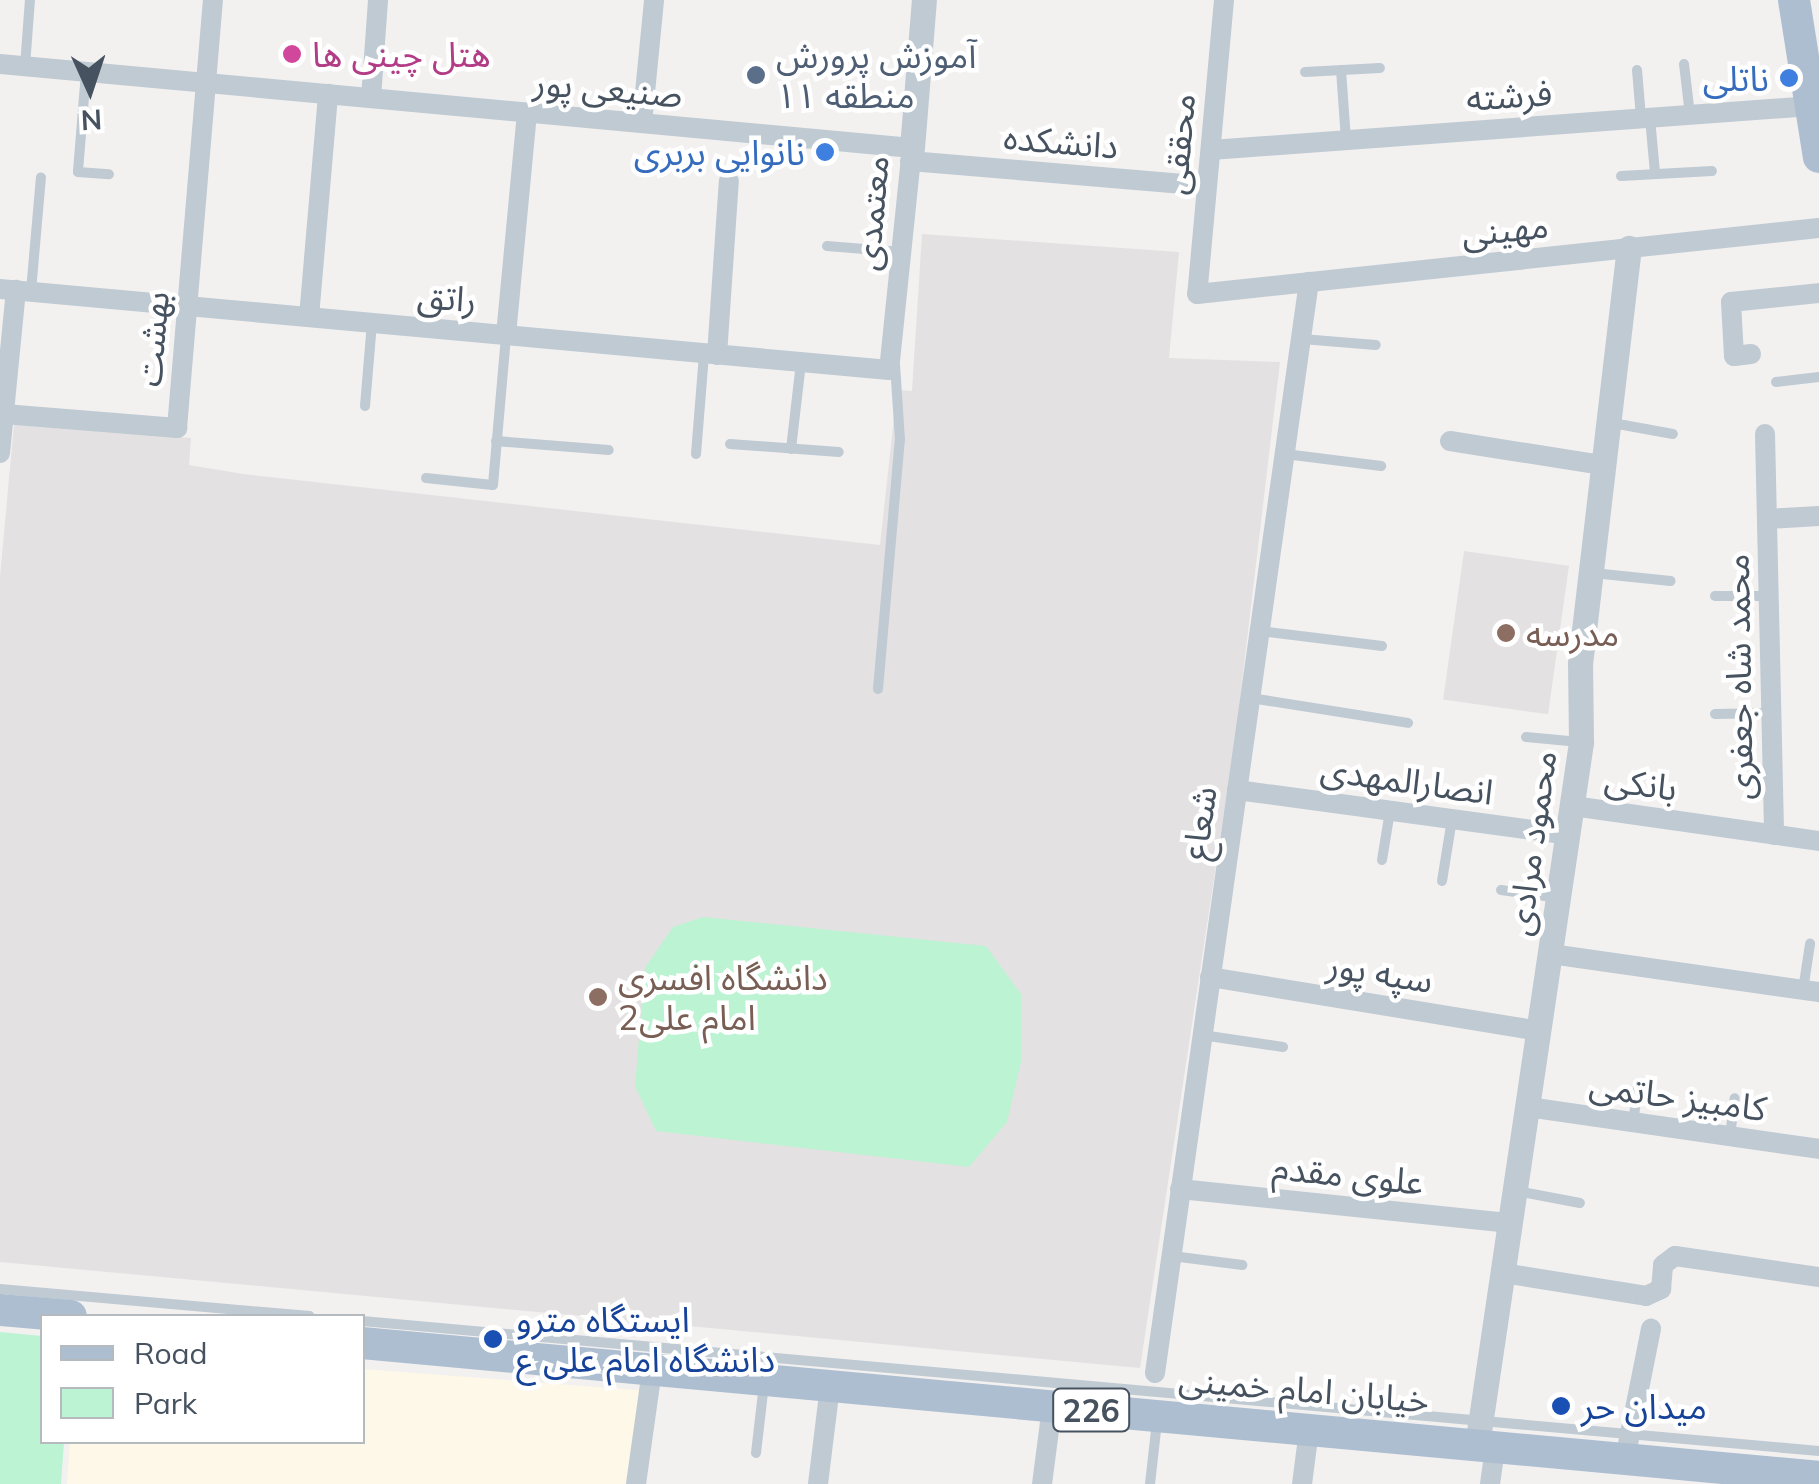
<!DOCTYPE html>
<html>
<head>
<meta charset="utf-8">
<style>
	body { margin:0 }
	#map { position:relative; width:1819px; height:1484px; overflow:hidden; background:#f3f0f0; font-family:Mulish,"Noto Sans Arabic",sans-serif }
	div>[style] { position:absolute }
	.commercial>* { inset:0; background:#fef8e8 }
	.education>* { inset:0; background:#e4e1e2; transform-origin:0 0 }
	.green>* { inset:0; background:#bbf3d3 }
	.service>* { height:10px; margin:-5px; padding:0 5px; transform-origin:5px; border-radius:5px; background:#bfcad3 }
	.minor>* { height:20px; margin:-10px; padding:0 10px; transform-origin:10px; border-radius:10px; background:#bfcad3 }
	.tertiary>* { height:25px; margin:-12.5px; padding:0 12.5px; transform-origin:12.5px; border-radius:12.5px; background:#bfcad3 }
	.primary>* { height:32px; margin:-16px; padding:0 16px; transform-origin:16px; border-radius:16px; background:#adbed1 }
	.dots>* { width:28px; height:28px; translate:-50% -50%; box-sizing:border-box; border:5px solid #fff; border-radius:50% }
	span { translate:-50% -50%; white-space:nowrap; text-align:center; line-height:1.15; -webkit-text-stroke:9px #fff; paint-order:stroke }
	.shield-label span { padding:2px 8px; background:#fff; border:2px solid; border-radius:8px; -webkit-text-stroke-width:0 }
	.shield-label { font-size:32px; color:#46525f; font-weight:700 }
	.hotel-label { font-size:35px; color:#b23c85 }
	.left { translate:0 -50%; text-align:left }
	.service-label { font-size:35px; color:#4e5e75 }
	.shop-label { font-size:35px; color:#366cbe }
	.right { translate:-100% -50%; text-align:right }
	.street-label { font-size:35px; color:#46525f }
	.education-label { font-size:35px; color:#785e54 }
	.transit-label { font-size:35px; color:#164399 }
	.legend { position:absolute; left:40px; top:1314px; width:325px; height:130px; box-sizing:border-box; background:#fff; border:2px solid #b5babf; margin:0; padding:12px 18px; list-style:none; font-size:30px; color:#46525f }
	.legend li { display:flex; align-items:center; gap:20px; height:50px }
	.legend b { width:50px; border:2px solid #b5babf }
	.north { position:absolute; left:40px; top:40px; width:100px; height:100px; -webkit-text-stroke:8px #fff; paint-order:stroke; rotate:177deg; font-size:28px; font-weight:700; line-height:40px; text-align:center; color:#46525f }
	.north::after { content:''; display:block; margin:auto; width:35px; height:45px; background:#46525f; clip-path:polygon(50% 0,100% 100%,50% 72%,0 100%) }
</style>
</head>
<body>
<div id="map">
	<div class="commercial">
		<i style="clip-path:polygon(363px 1369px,649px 1391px,636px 1484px,67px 1484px,70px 1442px,362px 1442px)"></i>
	</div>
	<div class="education">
		<i style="clip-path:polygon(922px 234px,1179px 252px,1169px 358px,1280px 362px,1236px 733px,1140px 1368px,0 1262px,0 577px,14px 424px,191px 438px,189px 465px,243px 474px,880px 545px,897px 390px,912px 391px)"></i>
		<i style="left:1464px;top:551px;width:106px;height:150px;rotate:8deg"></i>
	</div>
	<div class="green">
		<i style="clip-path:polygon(703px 917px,986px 946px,1021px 994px,1021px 1062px,1007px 1122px,969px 1167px,656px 1131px,635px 1086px,645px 968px,673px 927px)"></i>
		<i style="clip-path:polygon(0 1332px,42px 1336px,42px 1442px,64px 1442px,61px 1484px,0 1484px)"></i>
	</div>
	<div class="service">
		<i style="left:1684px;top:64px;width:51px;rotate:83.3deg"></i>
		<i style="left:25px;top:66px;width:66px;rotate:-85.7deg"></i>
		<i style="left:1341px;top:70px;width:69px;rotate:85.9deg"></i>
		<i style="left:1637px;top:70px;width:48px;rotate:85.2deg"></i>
		<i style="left:86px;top:72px;width:100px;rotate:94.6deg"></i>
		<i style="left:78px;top:172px;width:31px;rotate:4deg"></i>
		<i style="left:1305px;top:72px;width:75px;rotate:-3.1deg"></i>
		<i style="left:1650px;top:118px;width:55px;rotate:84.8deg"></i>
		<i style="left:1621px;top:176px;width:91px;rotate:-3.1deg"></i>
		<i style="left:827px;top:246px;width:74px;rotate:4.6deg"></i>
		<i style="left:31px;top:291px;width:114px;rotate:-85deg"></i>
		<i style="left:1302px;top:339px;width:74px;rotate:4.6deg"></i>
		<i style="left:1776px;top:382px;width:43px;rotate:-6.6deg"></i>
		<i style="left:365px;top:406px;width:83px;rotate:-85.2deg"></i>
		<i style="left:1607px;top:422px;width:67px;rotate:10.3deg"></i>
		<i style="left:496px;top:441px;width:113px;rotate:4.6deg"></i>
		<i style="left:730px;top:444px;width:109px;rotate:4.2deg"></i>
		<i style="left:791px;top:449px;width:88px;rotate:-83.4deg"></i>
		<i style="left:696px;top:454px;width:100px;rotate:-85.4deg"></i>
		<i style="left:1285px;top:454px;width:97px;rotate:7.1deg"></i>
		<i style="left:426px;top:478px;width:67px;rotate:6deg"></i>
		<i style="left:493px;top:485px;width:151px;rotate:-85deg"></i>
		<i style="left:1593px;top:573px;width:78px;rotate:5.9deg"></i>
		<i style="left:1715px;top:596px;width:54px"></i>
		<i style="left:1260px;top:631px;width:123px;rotate:7deg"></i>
		<i style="left:878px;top:689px;width:250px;rotate:-85deg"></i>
		<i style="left:900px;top:440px;width:75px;rotate:-93.8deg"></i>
		<i style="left:1251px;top:698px;width:159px;rotate:9deg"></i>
		<i style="left:1715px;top:714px;width:57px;rotate:-1deg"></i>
		<i style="left:1526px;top:737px;width:54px;rotate:5.3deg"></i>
		<i style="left:1382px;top:860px;width:50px;rotate:-80.7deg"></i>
		<i style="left:1442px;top:881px;width:63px;rotate:-80.8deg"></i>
		<i style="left:1501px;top:890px;width:59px;rotate:7.9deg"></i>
		<i style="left:1803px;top:990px;width:47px;rotate:-81.3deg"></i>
		<i style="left:1202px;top:1035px;width:82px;rotate:8.4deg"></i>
		<i style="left:1633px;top:1122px;width:40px;rotate:-81.5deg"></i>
		<i style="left:1730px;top:1136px;width:38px;rotate:-83deg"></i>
		<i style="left:1517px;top:1191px;width:64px;rotate:10.8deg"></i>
		<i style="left:1172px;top:1256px;width:71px;rotate:7.3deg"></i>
		<i style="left:0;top:1289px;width:311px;rotate:5deg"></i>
		<i style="left:362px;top:1321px;width:1463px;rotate:5.1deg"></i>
		<i style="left:756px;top:1453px;width:69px;rotate:-83.4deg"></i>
		<i style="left:1150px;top:1484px;width:62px;rotate:-83.6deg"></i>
	</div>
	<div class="minor">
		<i style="left:1224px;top:0;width:295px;rotate:95.2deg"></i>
		<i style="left:1197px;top:294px;width:625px;rotate:-6.06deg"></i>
		<i style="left:0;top:64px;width:916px;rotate:5.26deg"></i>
		<i style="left:912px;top:148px;width:223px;rotate:95.9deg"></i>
		<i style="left:889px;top:370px;width:893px;rotate:-174.79deg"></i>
		<i style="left:371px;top:98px;width:98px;rotate:-85.9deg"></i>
		<i style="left:642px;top:123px;width:124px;rotate:-84.4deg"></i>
		<i style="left:1211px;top:150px;width:602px;rotate:-4.19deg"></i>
		<i style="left:910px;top:161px;width:298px;rotate:4.8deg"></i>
		<i style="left:309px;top:317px;width:224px;rotate:-85.1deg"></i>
		<i style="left:506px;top:335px;width:223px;rotate:-84.6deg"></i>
		<i style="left:1751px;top:354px;width:17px;rotate:173deg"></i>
		<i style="left:1734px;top:356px;width:54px;rotate:-93.2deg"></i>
		<i style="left:1731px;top:302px;width:88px;rotate:-5.8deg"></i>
		<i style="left:717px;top:355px;width:174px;rotate:-86.1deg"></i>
		<i style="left:4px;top:414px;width:174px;rotate:4.6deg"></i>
		<i style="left:177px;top:428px;width:430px;rotate:-85.2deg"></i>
		<i style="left:1765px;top:434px;width:401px;rotate:88.7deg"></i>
		<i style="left:1450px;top:441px;width:153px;rotate:9deg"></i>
		<i style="left:0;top:453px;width:164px;rotate:-84.4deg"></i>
		<i style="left:1767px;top:519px;width:52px;rotate:-3.3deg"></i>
		<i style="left:1237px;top:790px;width:335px;rotate:7.7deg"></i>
		<i style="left:1573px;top:806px;width:248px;rotate:8.1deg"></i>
		<i style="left:1551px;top:954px;width:271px;rotate:8.1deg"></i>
		<i style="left:1210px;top:977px;width:333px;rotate:9.3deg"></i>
		<i style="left:1528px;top:1107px;width:294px;rotate:8.2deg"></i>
		<i style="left:1180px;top:1189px;width:332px;rotate:5.9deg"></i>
		<i style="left:1503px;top:1273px;width:145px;rotate:9.1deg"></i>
		<i style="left:1646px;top:1296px;width:17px;rotate:-25deg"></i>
		<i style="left:1661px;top:1289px;width:24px;rotate:-85deg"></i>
		<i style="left:1663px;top:1265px;width:15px;rotate:-37deg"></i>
		<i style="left:1675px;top:1256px;width:146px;rotate:8.3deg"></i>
		<i style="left:1155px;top:1373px;width:1102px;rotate:-81.97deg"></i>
		<i style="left:1625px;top:1459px;width:133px;rotate:-78.7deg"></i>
		<i style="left:636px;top:1484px;width:115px;rotate:-82deg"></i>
		<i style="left:818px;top:1484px;width:99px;rotate:-83deg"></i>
		<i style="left:1042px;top:1484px;width:78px;rotate:-82.6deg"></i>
		<i style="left:1302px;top:1484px;width:54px;rotate:-82.6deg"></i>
		<i style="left:1490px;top:1484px;width:37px;rotate:-82deg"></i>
	</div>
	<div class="tertiary">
		<i style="left:912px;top:148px;width:148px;rotate:-85.4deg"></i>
		<i style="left:1477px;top:1445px;width:711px;rotate:-81.58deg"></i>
		<i style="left:1581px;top:742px;width:78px;rotate:-90.7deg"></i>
		<i style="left:1580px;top:664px;width:419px;rotate:-83.3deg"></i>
	</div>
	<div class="primary">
		<i style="left:1794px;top:0;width:159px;rotate:81deg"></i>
		<i style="left:0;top:1310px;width:71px;rotate:4.8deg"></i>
		<i style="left:362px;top:1343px;width:1463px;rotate:5.25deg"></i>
	</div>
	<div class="dots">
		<i style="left:292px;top:54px;background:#d1479c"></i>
		<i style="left:756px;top:75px;background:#5c6f8a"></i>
		<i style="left:1789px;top:78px;background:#3f7fe0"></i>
		<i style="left:825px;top:152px;background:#3f7fe0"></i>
		<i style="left:1506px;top:633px;background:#8d6e63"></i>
		<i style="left:598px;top:997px;background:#8d6e63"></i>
		<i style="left:493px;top:1339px;background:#1a4fb4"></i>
		<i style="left:1561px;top:1406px;background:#1a4fb4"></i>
	</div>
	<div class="shield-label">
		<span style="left:1091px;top:1410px">226</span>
	</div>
	<div class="hotel-label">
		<span class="left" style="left:312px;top:54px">هتل چینی ها</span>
	</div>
	<div class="service-label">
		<span class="left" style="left:776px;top:75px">آموزش پرورش<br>منطقه ۱۱</span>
	</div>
	<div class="shop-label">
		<span class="right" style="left:1769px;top:78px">ناتلی</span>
		<span class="right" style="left:805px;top:152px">نانوایی بربری</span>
	</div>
	<div class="street-label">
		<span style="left:608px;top:88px;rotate:5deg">صنیعی پور</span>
		<span style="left:1509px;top:95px;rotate:-4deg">فرشته</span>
		<span style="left:1061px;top:141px;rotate:5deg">دانشکده</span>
		<span style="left:1178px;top:144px;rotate:-85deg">محققی</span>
		<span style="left:871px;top:213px;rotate:-85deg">معتمدی</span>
		<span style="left:1505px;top:229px;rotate:-6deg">مهینی</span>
		<span style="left:447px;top:297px;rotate:5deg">راتق</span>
		<span style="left:152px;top:339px;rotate:-85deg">بهشت</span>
		<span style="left:1738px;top:677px;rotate:-91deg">محمد شاه جعفری</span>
		<span style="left:1407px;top:780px;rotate:8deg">انصارالمهدی</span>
		<span style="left:1641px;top:783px;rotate:8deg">بانکی</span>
		<span style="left:1199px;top:823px;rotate:-82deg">شعاع</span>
		<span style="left:1531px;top:843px;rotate:-82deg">محمود مرادی</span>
		<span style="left:1380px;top:972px;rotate:9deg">سپه پور</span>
		<span style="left:1678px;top:1096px;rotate:8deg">کامبیز حاتمی</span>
		<span style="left:1348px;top:1174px;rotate:6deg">علوی مقدم</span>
		<span style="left:1304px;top:1389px;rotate:5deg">خیابان امام خمینی</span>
	</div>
	<div class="education-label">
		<span class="left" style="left:1526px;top:633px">مدرسه</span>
		<span class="left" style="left:618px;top:997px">دانشگاه افسری<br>امام علی2</span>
	</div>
	<div class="transit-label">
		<span class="left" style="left:516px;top:1339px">ایستگاه مترو<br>دانشگاه امام علی ع</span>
		<span class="left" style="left:1581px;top:1406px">میدان حر</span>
	</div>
	<ul class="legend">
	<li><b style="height:12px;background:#adbed1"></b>Road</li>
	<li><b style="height:28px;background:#bbf3d3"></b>Park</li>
	</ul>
	<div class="north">N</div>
</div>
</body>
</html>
